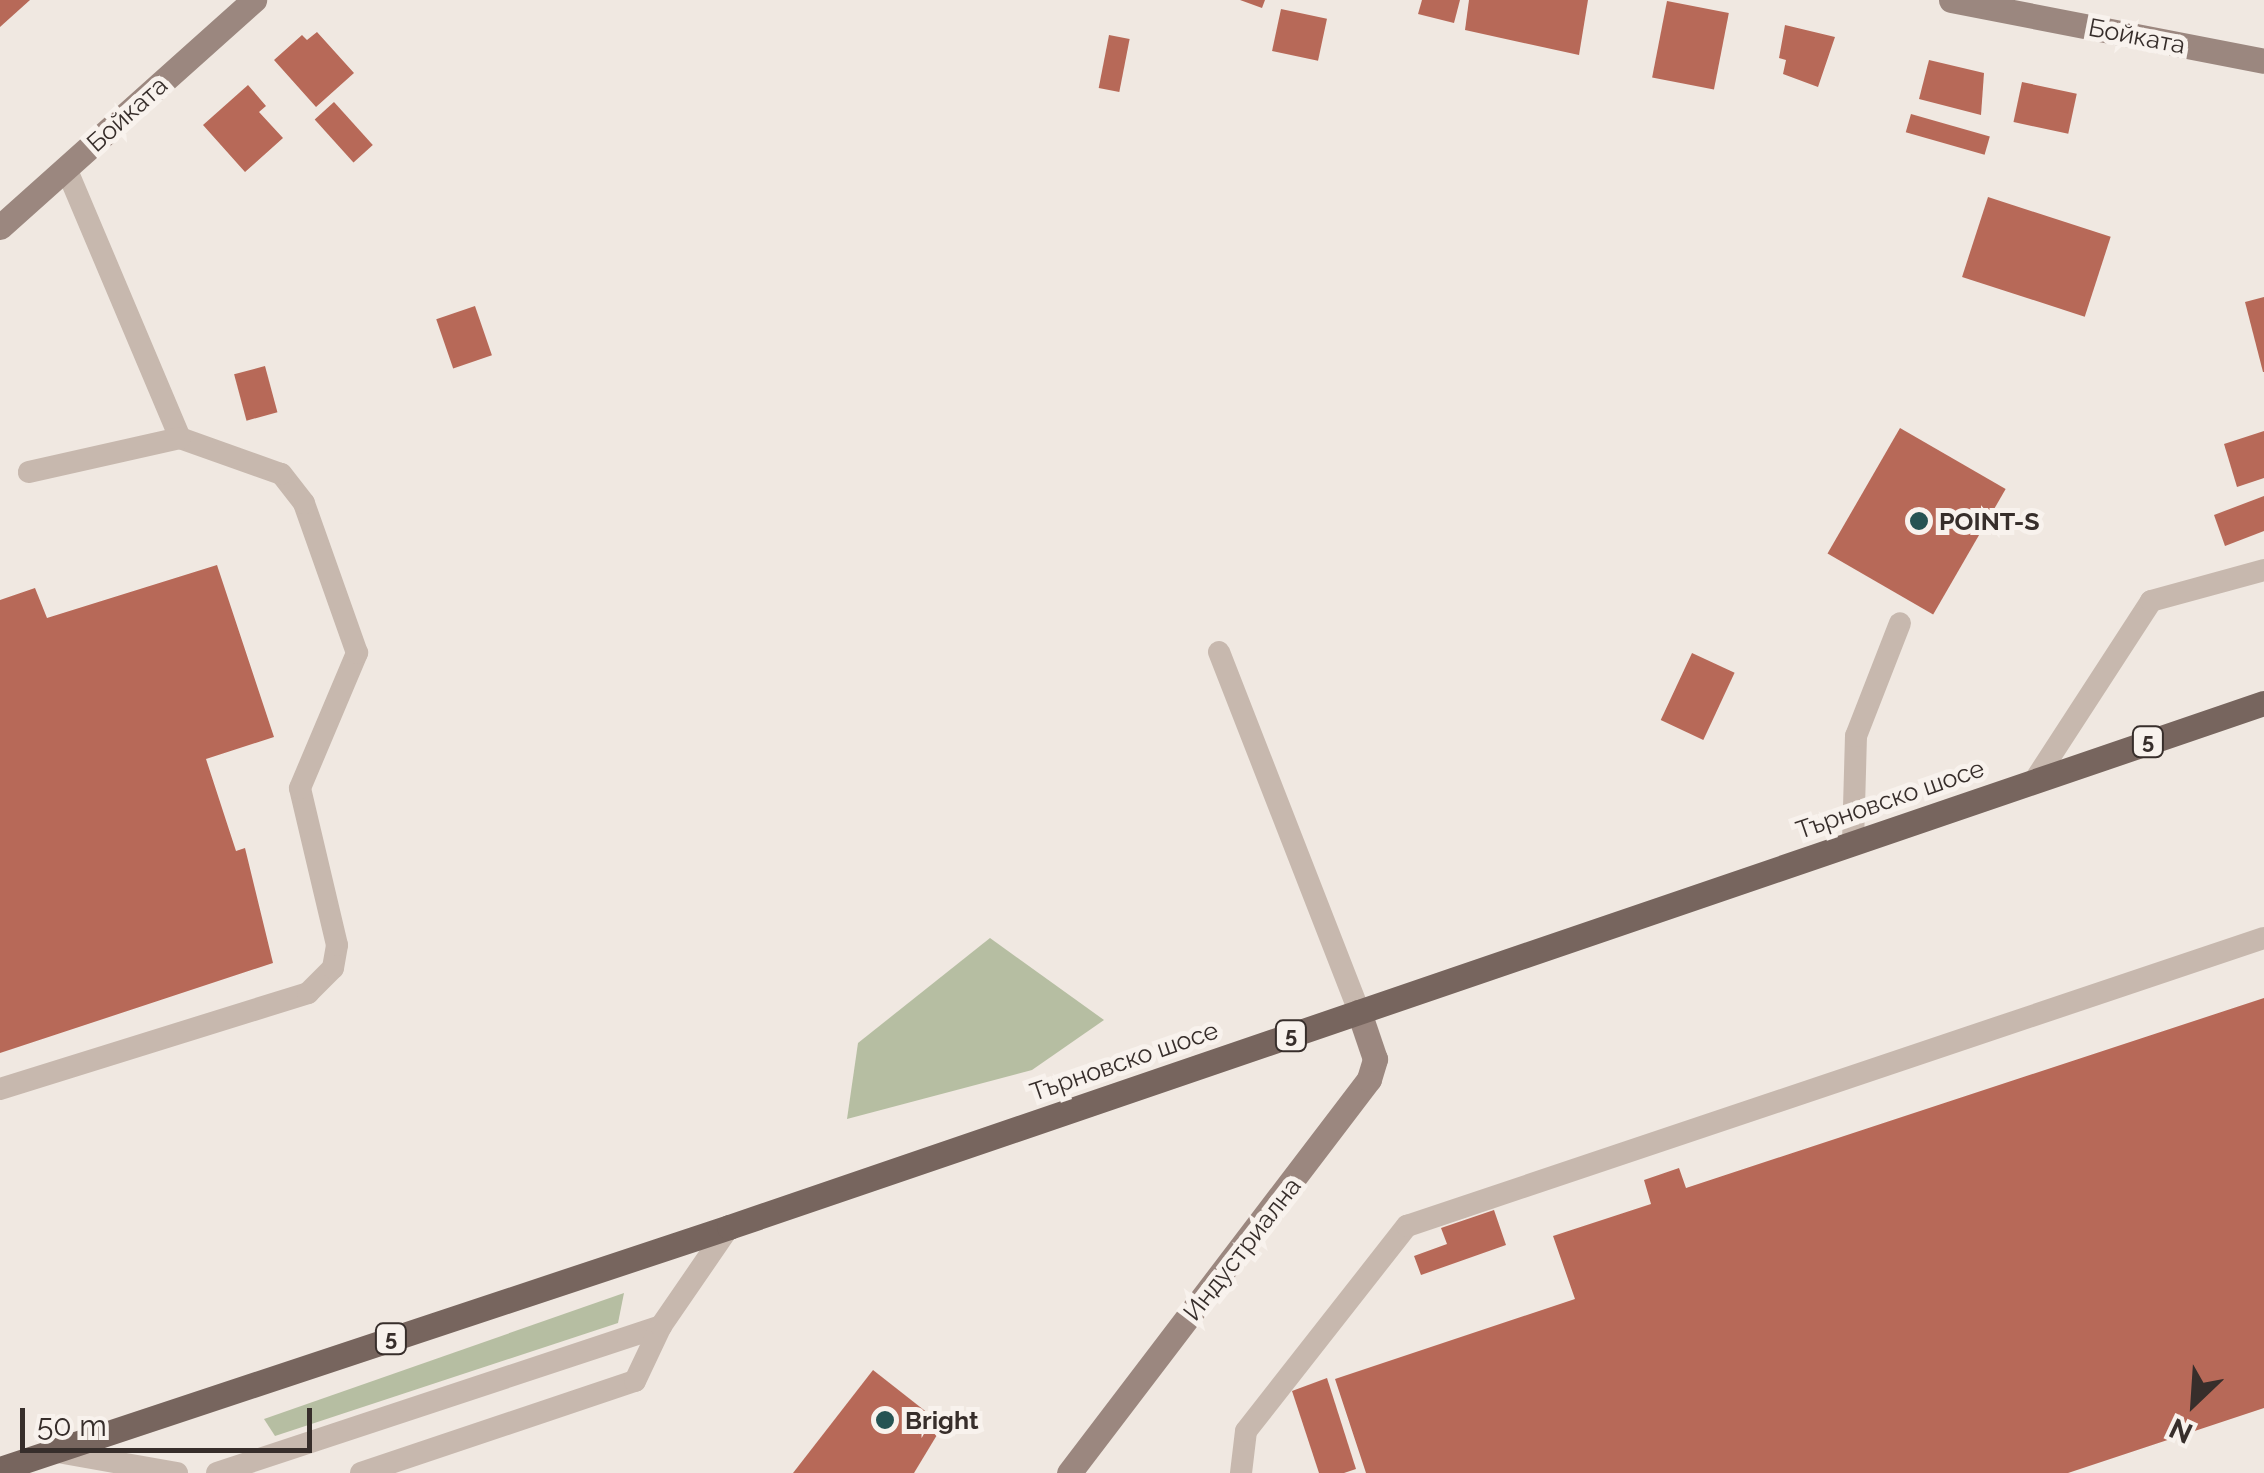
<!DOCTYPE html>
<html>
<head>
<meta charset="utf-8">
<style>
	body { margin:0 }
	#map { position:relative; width:2264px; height:1473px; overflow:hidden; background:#f0e8e1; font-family:Raleway,sans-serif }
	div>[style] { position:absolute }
	.green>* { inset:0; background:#b6bea2 }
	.building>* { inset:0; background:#b76958; transform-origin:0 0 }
	.lane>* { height:22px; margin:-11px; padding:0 11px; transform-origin:11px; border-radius:11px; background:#c7b8ae }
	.secondary>* { height:25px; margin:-12.5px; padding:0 12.5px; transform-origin:12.5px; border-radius:12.5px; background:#9b877f }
	.primary>* { height:25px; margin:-12.5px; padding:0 12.5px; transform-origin:12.5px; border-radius:12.5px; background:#77655e }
	.dots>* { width:28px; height:28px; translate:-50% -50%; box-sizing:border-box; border:5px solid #f8f2ed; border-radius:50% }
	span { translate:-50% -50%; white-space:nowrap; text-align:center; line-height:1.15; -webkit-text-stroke:10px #f8f2ed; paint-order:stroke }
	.shield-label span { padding:2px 8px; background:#f8f2ed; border:2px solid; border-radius:8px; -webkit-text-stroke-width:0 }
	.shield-label { font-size:22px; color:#372e2b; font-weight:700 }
	.street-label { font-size:25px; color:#372e2b }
	.poi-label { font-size:25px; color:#372e2b; font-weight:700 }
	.left { translate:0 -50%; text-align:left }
	.north { position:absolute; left:2144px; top:1353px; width:100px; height:100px; -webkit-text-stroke:8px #f8f2ed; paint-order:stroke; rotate:205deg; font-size:28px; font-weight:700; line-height:40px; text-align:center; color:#372e2b }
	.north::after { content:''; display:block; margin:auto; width:35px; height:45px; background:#372e2b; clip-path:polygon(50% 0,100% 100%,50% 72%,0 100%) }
	.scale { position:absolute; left:20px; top:1408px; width:292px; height:45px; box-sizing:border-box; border:5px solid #372e2b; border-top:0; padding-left:12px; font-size:30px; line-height:35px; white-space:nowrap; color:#372e2b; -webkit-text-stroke:8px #f8f2ed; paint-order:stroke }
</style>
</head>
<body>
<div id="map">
	<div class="green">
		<i style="clip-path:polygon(990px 938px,1104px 1020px,1032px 1070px,847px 1119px,858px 1043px)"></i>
		<i style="clip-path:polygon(624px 1293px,618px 1323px,275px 1436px,264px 1419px)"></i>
	</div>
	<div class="building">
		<i style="clip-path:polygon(0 0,30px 0,0 27px)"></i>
		<i style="clip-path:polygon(1240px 0,1265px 0,1262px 8px)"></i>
		<i style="clip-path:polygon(1422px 0,1460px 0,1454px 23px,1418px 14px)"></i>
		<i style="clip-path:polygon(1469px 0,1588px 0,1579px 55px,1465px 30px)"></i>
		<i style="left:1667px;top:1px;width:63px;height:78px;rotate:11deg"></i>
		<i style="left:1281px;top:9px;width:47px;height:43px;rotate:12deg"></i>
		<i style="clip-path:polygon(1785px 25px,1835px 37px,1818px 87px,1783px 74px,1786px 60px,1779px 58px)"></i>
		<i style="clip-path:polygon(317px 32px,354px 73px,316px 107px,274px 60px,302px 35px,307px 40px)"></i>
		<i style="left:1109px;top:35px;width:21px;height:54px;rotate:11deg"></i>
		<i style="clip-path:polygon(1929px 60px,1984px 73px,1981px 115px,1919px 99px)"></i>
		<i style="left:2022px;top:82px;width:56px;height:41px;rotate:12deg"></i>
		<i style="clip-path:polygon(248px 85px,266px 106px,259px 112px,283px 138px,245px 172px,203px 125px)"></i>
		<i style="left:334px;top:102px;width:58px;height:26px;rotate:48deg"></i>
		<i style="left:1911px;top:114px;width:82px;height:19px;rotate:16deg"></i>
		<i style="left:1988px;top:197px;width:129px;height:84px;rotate:18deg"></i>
		<i style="clip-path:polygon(2264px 297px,2264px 372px,2263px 372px,2245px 302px)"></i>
		<i style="left:475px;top:306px;width:52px;height:41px;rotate:71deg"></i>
		<i style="left:265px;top:366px;width:48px;height:32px;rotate:75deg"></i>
		<i style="left:1900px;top:428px;width:122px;height:145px;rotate:30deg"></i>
		<i style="clip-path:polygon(2264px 431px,2264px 478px,2237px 487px,2224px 444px)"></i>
		<i style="clip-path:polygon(2264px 496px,2264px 531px,2225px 546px,2214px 515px)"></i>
		<i style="clip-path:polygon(217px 565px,274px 737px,206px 759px,236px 851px,245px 848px,273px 963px,0 1053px,0 600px,35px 588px,47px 618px)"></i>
		<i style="left:1692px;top:653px;width:47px;height:74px;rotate:25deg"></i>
		<i style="clip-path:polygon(2264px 998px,2264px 1408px,2068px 1473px,1366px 1473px,1335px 1379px,1575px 1299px,1553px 1236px,1651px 1204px,1644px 1180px,1679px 1168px,1686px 1188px)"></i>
		<i style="clip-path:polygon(1494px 1210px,1506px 1245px,1421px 1275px,1414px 1256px,1447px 1244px,1441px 1228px)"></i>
		<i style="clip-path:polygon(873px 1370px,943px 1425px,914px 1473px,793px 1473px)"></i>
		<i style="clip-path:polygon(1327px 1378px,1356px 1469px,1344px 1473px,1319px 1473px,1292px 1391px)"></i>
	</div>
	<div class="lane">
		<i style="left:66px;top:168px;width:293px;rotate:67.1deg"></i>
		<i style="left:1219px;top:652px;width:386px;rotate:68.7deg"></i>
		<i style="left:2033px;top:783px;width:217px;rotate:-57deg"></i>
		<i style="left:2151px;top:601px;width:117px;rotate:-15.3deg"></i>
		<i style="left:1853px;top:843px;width:107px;rotate:-88.4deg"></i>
		<i style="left:1856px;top:736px;width:121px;rotate:-68.7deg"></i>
		<i style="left:0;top:1089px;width:323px;rotate:-17.3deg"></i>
		<i style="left:308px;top:993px;width:35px;rotate:-45deg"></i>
		<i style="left:333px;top:968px;width:23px;rotate:-80deg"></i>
		<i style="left:337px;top:945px;width:161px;rotate:-103.3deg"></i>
		<i style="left:300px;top:788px;width:147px;rotate:-67.1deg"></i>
		<i style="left:357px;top:653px;width:159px;rotate:-109.5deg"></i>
		<i style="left:304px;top:503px;width:37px;rotate:-128deg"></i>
		<i style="left:281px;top:474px;width:107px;rotate:-160.4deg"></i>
		<i style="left:180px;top:438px;width:155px;rotate:167.3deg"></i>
		<i style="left:52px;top:1451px;width:127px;rotate:10deg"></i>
		<i style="left:217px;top:1473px;width:468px;rotate:-18.3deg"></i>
		<i style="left:361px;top:1473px;width:289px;rotate:-18.6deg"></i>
		<i style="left:635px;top:1381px;width:61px;rotate:-64.7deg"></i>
		<i style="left:661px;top:1326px;width:120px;rotate:-55.5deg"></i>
		<i style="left:1241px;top:1473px;width:42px;rotate:-83.2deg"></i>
		<i style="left:1246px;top:1431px;width:261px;rotate:-51.9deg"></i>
		<i style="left:1407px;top:1226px;width:904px;rotate:-18.58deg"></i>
	</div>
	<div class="secondary">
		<i style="left:1951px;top:0;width:319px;rotate:11deg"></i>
		<i style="left:0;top:227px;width:341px;rotate:-41.8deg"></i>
		<i style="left:1069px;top:1473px;width:495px;rotate:-52.7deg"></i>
		<i style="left:1369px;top:1079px;width:21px;rotate:-73deg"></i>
		<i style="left:1375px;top:1059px;width:50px;rotate:-108.8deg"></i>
	</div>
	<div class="primary">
		<i style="left:0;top:1469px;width:768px;rotate:-18.36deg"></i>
		<i style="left:729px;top:1227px;width:1622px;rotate:-18.85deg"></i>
	</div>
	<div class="dots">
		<i style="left:1919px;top:521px;background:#265353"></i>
		<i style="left:885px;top:1420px;background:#265353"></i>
	</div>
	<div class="shield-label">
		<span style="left:2148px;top:742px">5</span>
		<span style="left:1291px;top:1036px">5</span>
		<span style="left:391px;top:1339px">5</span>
	</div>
	<div class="street-label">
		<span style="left:2137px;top:36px;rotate:11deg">Бойката</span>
		<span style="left:127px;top:114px;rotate:-42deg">Бойката</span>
		<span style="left:1890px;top:799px;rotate:-19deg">Търновско шосе</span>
		<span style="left:1124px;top:1061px;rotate:-19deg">Търновско шосе</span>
		<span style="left:1242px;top:1249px;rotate:-52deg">Индустриална</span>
	</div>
	<div class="poi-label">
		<span class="left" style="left:1939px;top:521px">POINT-S</span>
		<span class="left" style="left:905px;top:1420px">Bright</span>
	</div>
	<div class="north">N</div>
	<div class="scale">50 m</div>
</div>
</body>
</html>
